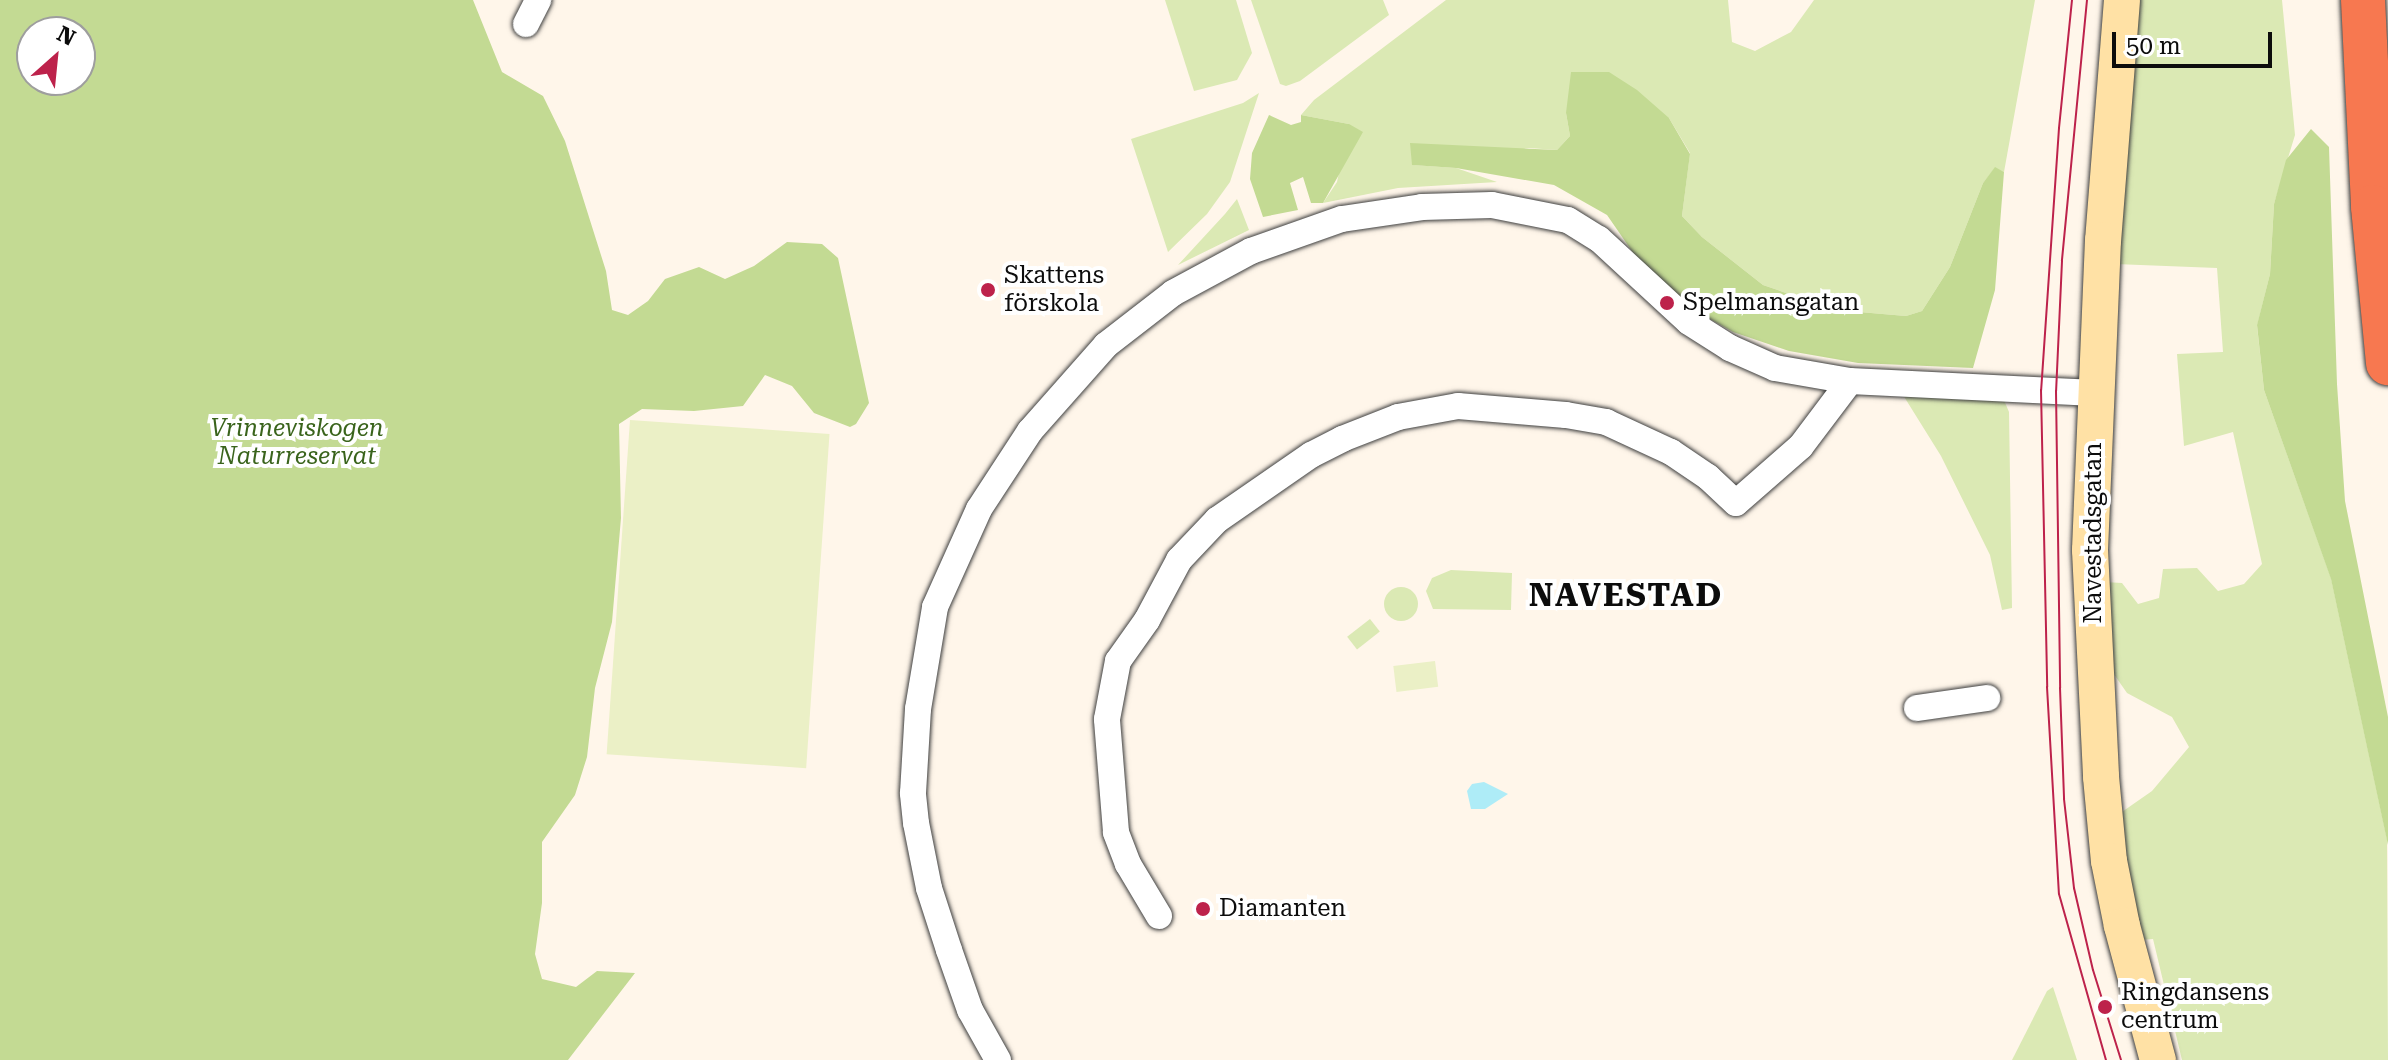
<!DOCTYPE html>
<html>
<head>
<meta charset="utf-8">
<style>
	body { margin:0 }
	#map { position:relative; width:2388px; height:1060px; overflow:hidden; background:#fff6ea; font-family:"Roboto Serif",serif }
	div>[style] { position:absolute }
	.green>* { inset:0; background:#dbe9b4; transform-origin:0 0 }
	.round { border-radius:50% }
	.forest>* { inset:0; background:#c3da93 }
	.pitch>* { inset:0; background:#ebf0c6; transform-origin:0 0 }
	.water>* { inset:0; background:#aeecf7 }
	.roads { filter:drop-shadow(0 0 2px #3f3f3f) drop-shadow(0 0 2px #3f3f3f) }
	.street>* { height:26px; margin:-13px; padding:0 13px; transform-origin:13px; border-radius:13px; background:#fff }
	.secondary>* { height:36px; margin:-18px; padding:0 18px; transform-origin:18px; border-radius:18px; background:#ffe1a5 }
	.highway>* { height:44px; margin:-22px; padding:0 22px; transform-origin:22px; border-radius:22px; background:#f77850 }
	.tram>* { height:2px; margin:-1px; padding:0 1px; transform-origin:1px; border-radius:1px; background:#bd224b }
	.dots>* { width:22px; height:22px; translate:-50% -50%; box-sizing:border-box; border:4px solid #fff; border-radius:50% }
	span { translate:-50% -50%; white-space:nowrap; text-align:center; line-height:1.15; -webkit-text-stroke:8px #fff; paint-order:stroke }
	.poi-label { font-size:24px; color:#0c0c0c }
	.left { translate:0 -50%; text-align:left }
	.park-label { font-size:24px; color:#3a641c; font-style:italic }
	.street-label { font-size:24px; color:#0c0c0c }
	.district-label { font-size:32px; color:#0c0c0c; font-weight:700; letter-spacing:2px }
	.north { position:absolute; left:16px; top:16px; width:80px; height:80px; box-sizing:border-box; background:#fff; border:2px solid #9e9e9e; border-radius:50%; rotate:27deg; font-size:22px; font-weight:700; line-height:32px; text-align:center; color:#0c0c0c }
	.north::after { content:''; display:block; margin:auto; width:28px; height:36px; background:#bd224b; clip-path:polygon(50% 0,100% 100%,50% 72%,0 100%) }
	.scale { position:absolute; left:2112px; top:32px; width:160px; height:36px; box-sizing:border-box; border:4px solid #0c0c0c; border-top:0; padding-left:10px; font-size:24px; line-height:28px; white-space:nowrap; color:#0c0c0c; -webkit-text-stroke:6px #fff; paint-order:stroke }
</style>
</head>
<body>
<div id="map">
	<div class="green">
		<i style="clip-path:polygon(1165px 0,1236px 0,1252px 53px,1237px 80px,1194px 91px)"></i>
		<i style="clip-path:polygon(1251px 0,1383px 0,1389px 15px,1300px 81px,1286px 86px,1280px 84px)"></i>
		<i style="clip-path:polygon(1446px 0,1728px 0,1732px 42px,1755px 51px,1791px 32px,1814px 0,2035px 0,2004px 172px,1995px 168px,1983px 183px,1950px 267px,1922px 311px,1906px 316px,1836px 310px,1763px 285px,1702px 237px,1682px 216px,1690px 153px,1669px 118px,1566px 113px,1570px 136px,1557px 150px,1529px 148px,1413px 165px,1456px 168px,1497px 182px,1398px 188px,1323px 203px,1337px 182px,1349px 124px,1301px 115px,1314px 100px)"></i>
		<i style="clip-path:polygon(2134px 0,2282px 0,2295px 135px,2274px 204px,2270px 274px,2257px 326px,2264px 390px,2331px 578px,2387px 839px,2388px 1060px,2182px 1060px,2153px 939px,2141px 940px,2119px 814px,2152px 791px,2189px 747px,2172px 717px,2127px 693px,2111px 670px,2105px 582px,2122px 583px,2138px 604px,2159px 598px,2163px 569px,2197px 568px,2218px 591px,2244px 584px,2262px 564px,2233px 432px,2184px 446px,2177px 354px,2223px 352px,2217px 268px,2115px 264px)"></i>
		<i style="clip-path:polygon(1259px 93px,1230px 182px,1207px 214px,1168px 252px,1131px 139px,1243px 103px)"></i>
		<i style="clip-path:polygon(1237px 199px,1249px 230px,1178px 265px,1225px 214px)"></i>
		<i style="clip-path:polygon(1903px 395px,2004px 400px,2009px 412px,2012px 608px,2002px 610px,1990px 555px,1941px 456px)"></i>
		<i style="clip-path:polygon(1451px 570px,1512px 573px,1511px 610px,1433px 609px,1426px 591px,1432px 578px)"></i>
		<i class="round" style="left:1384px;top:587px;width:34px;height:34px"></i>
		<i style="left:1370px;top:619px;width:16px;height:29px;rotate:52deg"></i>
		<i style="clip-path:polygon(2053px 987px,2077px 1060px,2012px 1060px,2047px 991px)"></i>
	</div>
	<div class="forest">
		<i style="clip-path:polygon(evenodd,0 0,473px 0,502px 72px,543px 96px,565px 141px,606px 271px,612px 310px,628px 315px,648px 301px,665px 279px,699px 267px,725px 279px,754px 266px,787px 242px,822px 244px,838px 258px,869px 403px,856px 424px,850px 427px,814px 413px,792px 386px,765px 375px,743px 406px,694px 411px,642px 409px,619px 424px,621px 518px,612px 622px,595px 688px,587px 757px,575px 795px,542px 842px,542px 903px,535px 954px,542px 979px,576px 987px,597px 971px,635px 973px,568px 1060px,0 1060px,0 0,32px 32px,80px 32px,80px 80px,32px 80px,32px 32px)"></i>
		<i style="clip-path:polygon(1571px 72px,1609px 72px,1637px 90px,1669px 118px,1690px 154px,1682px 216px,1702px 237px,1763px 285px,1836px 310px,1906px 316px,1922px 311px,1950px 267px,1983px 183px,1995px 167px,2004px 172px,1995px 290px,1973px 368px,1858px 363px,1789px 351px,1733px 332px,1678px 301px,1636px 257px,1607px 215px,1554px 185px,1456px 168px,1412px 165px,1410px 143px,1557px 150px,1570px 136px,1566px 113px)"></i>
		<i style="clip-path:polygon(1269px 115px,1291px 125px,1301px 122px,1301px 115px,1349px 124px,1363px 132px,1323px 203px,1311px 203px,1303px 177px,1290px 183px,1298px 210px,1263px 217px,1250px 179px,1252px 153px)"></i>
		<i style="clip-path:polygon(2311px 129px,2329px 147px,2337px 384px,2345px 501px,2388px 717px,2388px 845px,2331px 579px,2264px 390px,2257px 325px,2270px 274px,2274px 204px,2286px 160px)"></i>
	</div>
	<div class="pitch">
		<i style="left:630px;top:420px;width:200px;height:335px;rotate:4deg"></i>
		<i style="left:1435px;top:661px;width:26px;height:42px;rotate:83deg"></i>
	</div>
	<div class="water">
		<i style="clip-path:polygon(1484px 782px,1508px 794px,1485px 809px,1471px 809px,1467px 791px,1472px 784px)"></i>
	</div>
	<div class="roads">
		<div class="street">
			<i style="left:526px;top:24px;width:27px;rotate:-63deg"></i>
			<i style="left:1917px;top:708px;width:71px;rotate:-8.1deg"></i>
			<i style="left:1159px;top:916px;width:61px;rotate:-120.8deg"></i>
			<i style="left:1128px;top:864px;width:34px;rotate:-111deg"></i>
			<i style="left:1116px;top:832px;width:113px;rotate:-94.6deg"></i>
			<i style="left:1107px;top:719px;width:59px;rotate:-79.3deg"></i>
			<i style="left:1118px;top:661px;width:50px;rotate:-54.7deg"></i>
			<i style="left:1147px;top:620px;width:68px;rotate:-61.9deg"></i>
			<i style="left:1179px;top:560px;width:55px;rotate:-46.5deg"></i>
			<i style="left:1217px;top:520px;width:114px;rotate:-34.7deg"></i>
			<i style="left:1311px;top:455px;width:35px;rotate:-27deg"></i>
			<i style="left:1342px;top:439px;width:60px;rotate:-21.4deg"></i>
			<i style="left:1398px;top:417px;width:61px;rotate:-10.4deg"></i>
			<i style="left:1458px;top:406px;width:108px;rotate:4.8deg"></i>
			<i style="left:1566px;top:415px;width:41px;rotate:9.9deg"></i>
			<i style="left:1606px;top:422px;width:72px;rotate:24.8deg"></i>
			<i style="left:1671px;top:452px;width:45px;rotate:34deg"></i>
			<i style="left:1708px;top:477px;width:38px;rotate:43deg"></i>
			<i style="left:1736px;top:503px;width:86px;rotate:-41.2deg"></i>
			<i style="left:1801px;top:446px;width:81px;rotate:-53deg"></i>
			<i style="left:998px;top:1060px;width:57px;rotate:-119.2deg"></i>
			<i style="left:970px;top:1010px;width:64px;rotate:-109.3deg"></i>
			<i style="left:949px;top:950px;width:65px;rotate:-107.9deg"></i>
			<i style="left:929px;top:888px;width:66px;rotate:-101.3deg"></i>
			<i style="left:916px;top:823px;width:30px;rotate:-96deg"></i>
			<i style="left:913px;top:793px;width:84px;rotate:-86.6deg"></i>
			<i style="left:918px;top:709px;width:103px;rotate:-80.5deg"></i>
			<i style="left:935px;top:607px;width:107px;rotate:-65.8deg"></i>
			<i style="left:979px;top:509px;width:93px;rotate:-56.8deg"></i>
			<i style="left:1030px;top:431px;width:115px;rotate:-48.5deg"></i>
			<i style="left:1106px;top:345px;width:85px;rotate:-37.8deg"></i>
			<i style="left:1173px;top:293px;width:89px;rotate:-28.3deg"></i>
			<i style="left:1251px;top:251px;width:96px;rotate:-19.4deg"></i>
			<i style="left:1342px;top:219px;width:81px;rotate:-8.5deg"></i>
			<i style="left:1422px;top:207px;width:70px;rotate:-1.6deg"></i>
			<i style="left:1492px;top:205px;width:77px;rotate:11.2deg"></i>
			<i style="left:1568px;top:220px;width:36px;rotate:32deg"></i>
			<i style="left:1599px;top:239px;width:122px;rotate:42.7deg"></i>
			<i style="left:1689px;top:322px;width:49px;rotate:32.4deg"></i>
			<i style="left:1730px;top:348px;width:49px;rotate:24deg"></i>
			<i style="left:1775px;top:368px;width:76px;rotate:9.8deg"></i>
			<i style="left:1850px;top:381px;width:245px;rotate:2.8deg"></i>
		</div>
		<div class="secondary">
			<i style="left:2122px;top:0;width:241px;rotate:94.5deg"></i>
			<i style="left:2103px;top:240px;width:310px;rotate:92.4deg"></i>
			<i style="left:2090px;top:550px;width:227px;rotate:87.2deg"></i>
			<i style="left:2101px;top:777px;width:84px;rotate:84.6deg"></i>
			<i style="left:2109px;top:861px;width:66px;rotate:78.7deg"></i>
			<i style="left:2122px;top:926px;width:139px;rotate:75deg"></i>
		</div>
		<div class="highway">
			<i style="left:2363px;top:0;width:207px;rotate:87.2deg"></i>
			<i style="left:2373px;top:207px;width:157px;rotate:84.5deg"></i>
		</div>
	</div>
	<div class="tram">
		<i style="left:2072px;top:0;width:129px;rotate:95.8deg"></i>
		<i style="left:2059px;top:128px;width:263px;rotate:93.9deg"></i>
		<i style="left:2041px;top:390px;width:297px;rotate:88.8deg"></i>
		<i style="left:2047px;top:687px;width:207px;rotate:86.7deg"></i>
		<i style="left:2059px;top:894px;width:173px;rotate:74.2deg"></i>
		<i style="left:2087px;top:0;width:262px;rotate:95.5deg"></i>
		<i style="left:2062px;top:261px;width:130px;rotate:92.6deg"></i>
		<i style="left:2056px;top:391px;width:297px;rotate:89.2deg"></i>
		<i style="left:2060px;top:688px;width:111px;rotate:87.9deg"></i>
		<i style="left:2064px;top:799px;width:90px;rotate:83.6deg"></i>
		<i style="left:2074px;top:888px;width:84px;rotate:77deg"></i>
		<i style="left:2093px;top:970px;width:94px;rotate:72.7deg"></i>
	</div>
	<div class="dots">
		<i style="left:988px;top:290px;background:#bd224b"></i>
		<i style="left:1667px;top:303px;background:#bd224b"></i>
		<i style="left:1203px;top:909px;background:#bd224b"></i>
		<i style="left:2105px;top:1007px;background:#bd224b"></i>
	</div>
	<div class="poi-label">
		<span class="left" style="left:1004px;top:290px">Skattens<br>förskola</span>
		<span class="left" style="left:1683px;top:303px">Spelmansgatan</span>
		<span class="left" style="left:1219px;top:909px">Diamanten</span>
		<span class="left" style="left:2121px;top:1007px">Ringdansens<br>centrum</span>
	</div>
	<div class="park-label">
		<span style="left:297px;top:443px">Vrinneviskogen<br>Naturreservat</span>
	</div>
	<div class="street-label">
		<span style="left:2094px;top:533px;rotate:-90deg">Navestadsgatan</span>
	</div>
	<div class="district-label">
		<span style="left:1626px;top:595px">NAVESTAD</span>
	</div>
	<div class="north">N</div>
	<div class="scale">50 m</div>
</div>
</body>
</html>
